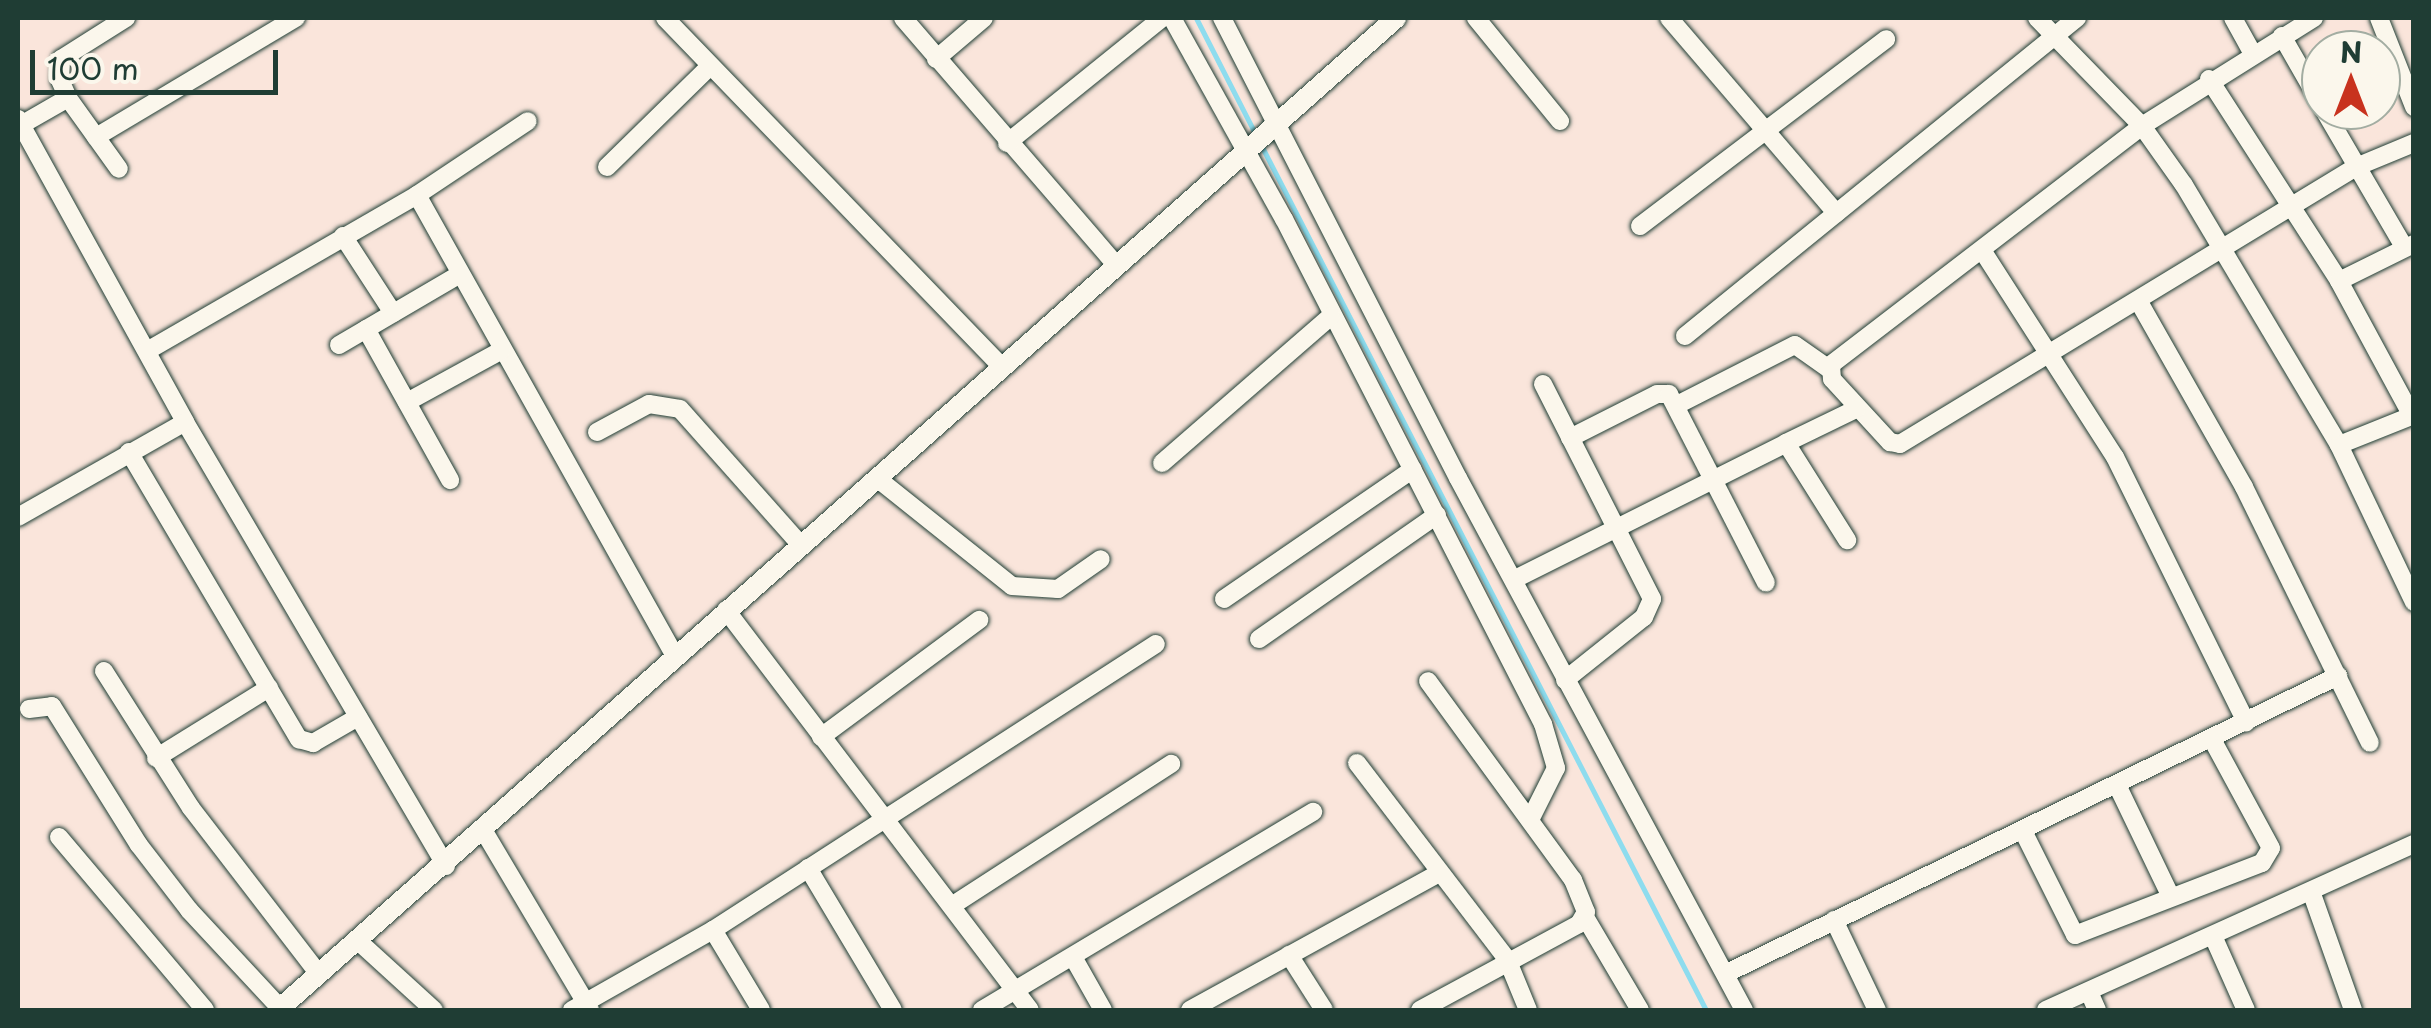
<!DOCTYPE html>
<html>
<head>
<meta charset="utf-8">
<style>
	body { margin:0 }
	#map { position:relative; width:2431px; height:1028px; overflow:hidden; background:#fae5db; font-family:"Playpen Sans",sans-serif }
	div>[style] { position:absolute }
	.stream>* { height:5px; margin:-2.5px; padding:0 2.5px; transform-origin:2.5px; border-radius:2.5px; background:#8edcee }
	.roads { filter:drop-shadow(0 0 2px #1f3d34) drop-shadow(0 0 2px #1f3d34) }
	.minor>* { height:18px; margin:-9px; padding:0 9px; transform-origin:9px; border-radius:9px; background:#fbf7ec }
	.major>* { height:20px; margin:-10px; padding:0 10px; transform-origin:10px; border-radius:10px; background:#fbf7ec }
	span { translate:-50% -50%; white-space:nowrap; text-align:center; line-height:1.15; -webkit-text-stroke:9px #fbf7ec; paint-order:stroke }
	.frame { position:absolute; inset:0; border:20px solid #1f3d34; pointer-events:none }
	.north { position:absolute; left:2301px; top:30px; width:100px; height:100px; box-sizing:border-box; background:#fbf7ec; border:2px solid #a3ada2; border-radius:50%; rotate:0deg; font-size:28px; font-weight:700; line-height:40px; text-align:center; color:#1f3d34 }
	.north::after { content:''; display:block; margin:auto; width:35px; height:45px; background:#c8321e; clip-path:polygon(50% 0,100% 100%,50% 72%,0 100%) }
	.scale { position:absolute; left:30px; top:50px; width:248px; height:45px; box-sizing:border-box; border:5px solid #1f3d34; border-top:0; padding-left:12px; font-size:30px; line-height:35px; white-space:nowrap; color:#1f3d34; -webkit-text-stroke:8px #fbf7ec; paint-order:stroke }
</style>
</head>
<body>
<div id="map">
	<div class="stream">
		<i style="left:1196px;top:18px;width:131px;rotate:62.9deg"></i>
		<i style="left:1261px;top:145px;width:973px;rotate:62.78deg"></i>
	</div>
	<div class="roads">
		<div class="minor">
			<i style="left:665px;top:18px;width:481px;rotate:46deg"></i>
			<i style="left:903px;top:18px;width:326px;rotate:49.2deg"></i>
			<i style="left:1172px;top:18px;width:230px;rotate:60.9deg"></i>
			<i style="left:1284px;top:219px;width:568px;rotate:62.85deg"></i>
			<i style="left:1543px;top:724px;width:46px;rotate:73.5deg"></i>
			<i style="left:1556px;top:768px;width:58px;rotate:116.6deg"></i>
			<i style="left:1222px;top:18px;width:517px;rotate:62.84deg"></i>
			<i style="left:1458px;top:478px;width:604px;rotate:61.74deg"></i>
			<i style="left:1476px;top:18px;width:133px;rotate:50.8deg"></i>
			<i style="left:1669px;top:18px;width:257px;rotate:49.4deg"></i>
			<i style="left:2037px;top:18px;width:151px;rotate:45.8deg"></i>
			<i style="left:2142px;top:126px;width:72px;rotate:54.6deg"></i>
			<i style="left:2184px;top:185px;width:303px;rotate:59.2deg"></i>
			<i style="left:2339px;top:445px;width:174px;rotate:64.5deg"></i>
			<i style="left:2233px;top:18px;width:39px;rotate:61deg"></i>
			<i style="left:2314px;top:18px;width:203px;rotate:147.9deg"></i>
			<i style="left:2142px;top:126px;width:392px;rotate:142.5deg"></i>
			<i style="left:1831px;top:365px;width:14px;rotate:86deg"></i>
			<i style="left:1832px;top:379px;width:86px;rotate:47.4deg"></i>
			<i style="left:1890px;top:442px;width:10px;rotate:11deg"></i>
			<i style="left:1900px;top:444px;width:534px;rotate:-31.28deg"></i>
			<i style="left:2356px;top:167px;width:63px;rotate:-22.5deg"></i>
			<i style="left:2379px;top:18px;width:96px;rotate:68.5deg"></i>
			<i style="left:2282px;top:36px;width:78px;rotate:60.2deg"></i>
			<i style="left:936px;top:59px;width:63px;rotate:-40.5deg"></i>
			<i style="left:2209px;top:79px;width:240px;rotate:57.2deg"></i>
			<i style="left:2339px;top:281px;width:153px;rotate:61.6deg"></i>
			<i style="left:68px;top:98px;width:87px;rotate:54.3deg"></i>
			<i style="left:2324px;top:110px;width:159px;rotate:59.7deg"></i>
			<i style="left:18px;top:119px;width:346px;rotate:61.1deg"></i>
			<i style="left:185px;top:422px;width:515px;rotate:59.55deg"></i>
			<i style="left:21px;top:125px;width:54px;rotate:-29.9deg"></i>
			<i style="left:68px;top:98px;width:20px;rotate:-114deg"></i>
			<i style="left:60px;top:80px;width:21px;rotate:-87deg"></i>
			<i style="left:61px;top:59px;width:77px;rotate:-32.2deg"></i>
			<i style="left:96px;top:137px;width:233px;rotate:-30.8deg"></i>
			<i style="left:1007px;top:143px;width:199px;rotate:-38.9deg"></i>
			<i style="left:607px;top:167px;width:144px;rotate:-44.4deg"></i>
			<i style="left:417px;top:195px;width:528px;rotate:60.77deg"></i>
			<i style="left:1640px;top:226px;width:309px;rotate:-37.2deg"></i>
			<i style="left:343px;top:236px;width:92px;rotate:57deg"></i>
			<i style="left:1982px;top:250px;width:246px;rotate:57.3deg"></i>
			<i style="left:2115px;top:457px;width:296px;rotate:63.7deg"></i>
			<i style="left:2339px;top:281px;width:84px;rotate:-26.3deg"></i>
			<i style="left:2139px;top:302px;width:213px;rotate:60.4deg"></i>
			<i style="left:2244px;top:487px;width:285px;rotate:63.8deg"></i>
			<i style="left:366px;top:329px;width:173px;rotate:60.9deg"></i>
			<i style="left:1685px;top:336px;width:505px;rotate:-39.05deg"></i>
			<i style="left:339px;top:345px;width:140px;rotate:-30.4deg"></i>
			<i style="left:147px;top:351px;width:312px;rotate:-30deg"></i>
			<i style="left:417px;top:195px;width:133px;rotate:-33.7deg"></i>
			<i style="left:1543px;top:384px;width:241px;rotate:63.1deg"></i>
			<i style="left:1652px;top:599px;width:20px;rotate:114deg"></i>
			<i style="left:1644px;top:617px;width:101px;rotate:141.4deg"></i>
			<i style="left:407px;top:402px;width:108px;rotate:-28.7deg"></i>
			<i style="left:1677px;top:405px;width:132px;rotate:-27deg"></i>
			<i style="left:1795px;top:345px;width:42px;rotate:35.2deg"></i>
			<i style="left:597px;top:432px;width:59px;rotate:-28.3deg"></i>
			<i style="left:649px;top:404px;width:31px;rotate:9deg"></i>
			<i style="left:680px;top:409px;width:181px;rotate:48.4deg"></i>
			<i style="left:1570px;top:438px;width:97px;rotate:-26.8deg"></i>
			<i style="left:1657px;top:394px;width:12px"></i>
			<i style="left:1669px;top:394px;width:212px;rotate:62.8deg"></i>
			<i style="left:1786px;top:443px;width:78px;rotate:-25.9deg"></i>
			<i style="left:2339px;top:445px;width:81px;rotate:-21.8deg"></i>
			<i style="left:129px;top:452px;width:334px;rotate:59.4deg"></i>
			<i style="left:299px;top:739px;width:15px;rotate:16deg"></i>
			<i style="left:313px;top:743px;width:52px;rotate:-30deg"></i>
			<i style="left:1162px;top:463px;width:224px;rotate:-41deg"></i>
			<i style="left:878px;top:479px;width:171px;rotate:38.6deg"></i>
			<i style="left:1012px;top:586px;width:46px;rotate:3.7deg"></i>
			<i style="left:1058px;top:589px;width:52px;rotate:-34.9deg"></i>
			<i style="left:18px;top:517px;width:192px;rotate:-29.6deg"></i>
			<i style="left:1515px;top:579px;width:303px;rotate:-26.6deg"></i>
			<i style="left:1786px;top:443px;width:115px;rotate:57.8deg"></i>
			<i style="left:1224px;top:599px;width:229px;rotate:-34.5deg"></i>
			<i style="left:726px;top:610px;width:502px;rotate:52.77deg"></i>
			<i style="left:1259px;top:639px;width:217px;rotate:-34.9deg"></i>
			<i style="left:104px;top:671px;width:162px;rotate:57.6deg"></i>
			<i style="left:191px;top:808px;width:210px;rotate:52.4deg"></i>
			<i style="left:29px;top:709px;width:23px;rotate:-7deg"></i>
			<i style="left:52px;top:706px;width:164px;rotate:58deg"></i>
			<i style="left:139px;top:845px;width:82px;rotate:52.4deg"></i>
			<i style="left:189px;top:910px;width:134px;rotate:47.1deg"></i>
			<i style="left:821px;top:737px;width:197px;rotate:-36.5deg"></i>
			<i style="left:156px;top:758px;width:133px;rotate:-31.8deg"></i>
			<i style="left:1357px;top:763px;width:247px;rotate:52.6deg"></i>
			<i style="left:1507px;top:959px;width:55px;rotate:67.6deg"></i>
			<i style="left:2118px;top:787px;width:122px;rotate:64.3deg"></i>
			<i style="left:482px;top:828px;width:212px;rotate:59.3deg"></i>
			<i style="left:2024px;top:833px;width:114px;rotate:63.4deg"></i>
			<i style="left:2075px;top:935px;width:200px;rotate:-21.1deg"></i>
			<i style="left:2262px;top:863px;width:17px;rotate:-59deg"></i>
			<i style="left:2271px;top:848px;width:122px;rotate:-118.5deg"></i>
			<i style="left:59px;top:837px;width:226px;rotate:49.8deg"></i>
			<i style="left:808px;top:868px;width:165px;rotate:59.1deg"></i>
			<i style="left:2312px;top:894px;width:123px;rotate:70.5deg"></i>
			<i style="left:953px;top:905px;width:260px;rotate:-32.9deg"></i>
			<i style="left:1585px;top:917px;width:108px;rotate:59.4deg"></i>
			<i style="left:1834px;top:920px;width:100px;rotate:64.5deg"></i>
			<i style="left:713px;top:930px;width:527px;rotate:-32.85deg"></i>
			<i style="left:2213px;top:936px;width:81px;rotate:66deg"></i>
			<i style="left:357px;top:940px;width:104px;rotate:42.3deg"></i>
			<i style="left:1289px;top:955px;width:65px;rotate:57.5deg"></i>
			<i style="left:1073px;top:957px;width:61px;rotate:60.5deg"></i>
			<i style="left:1725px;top:974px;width:682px;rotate:-25.93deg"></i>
			<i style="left:2089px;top:992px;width:20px;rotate:66deg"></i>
			<i style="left:572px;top:1010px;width:162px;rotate:-29.6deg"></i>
			<i style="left:713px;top:930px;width:93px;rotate:59deg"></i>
			<i style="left:982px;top:1010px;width:386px;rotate:-30.9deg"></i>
			<i style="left:1190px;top:1010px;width:282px;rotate:-28.8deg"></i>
			<i style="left:1420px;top:1010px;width:181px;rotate:-28.4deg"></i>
			<i style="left:1579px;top:924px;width:14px;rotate:-60deg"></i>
			<i style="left:1586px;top:912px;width:35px;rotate:-112deg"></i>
			<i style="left:1573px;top:880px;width:246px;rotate:-126.1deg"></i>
			<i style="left:2046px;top:1010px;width:404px;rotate:-24.3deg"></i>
		</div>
		<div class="major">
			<i style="left:278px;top:1010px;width:1495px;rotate:-41.58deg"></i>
		</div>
	</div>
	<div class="frame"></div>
	<div class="north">N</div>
	<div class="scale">100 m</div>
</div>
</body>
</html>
